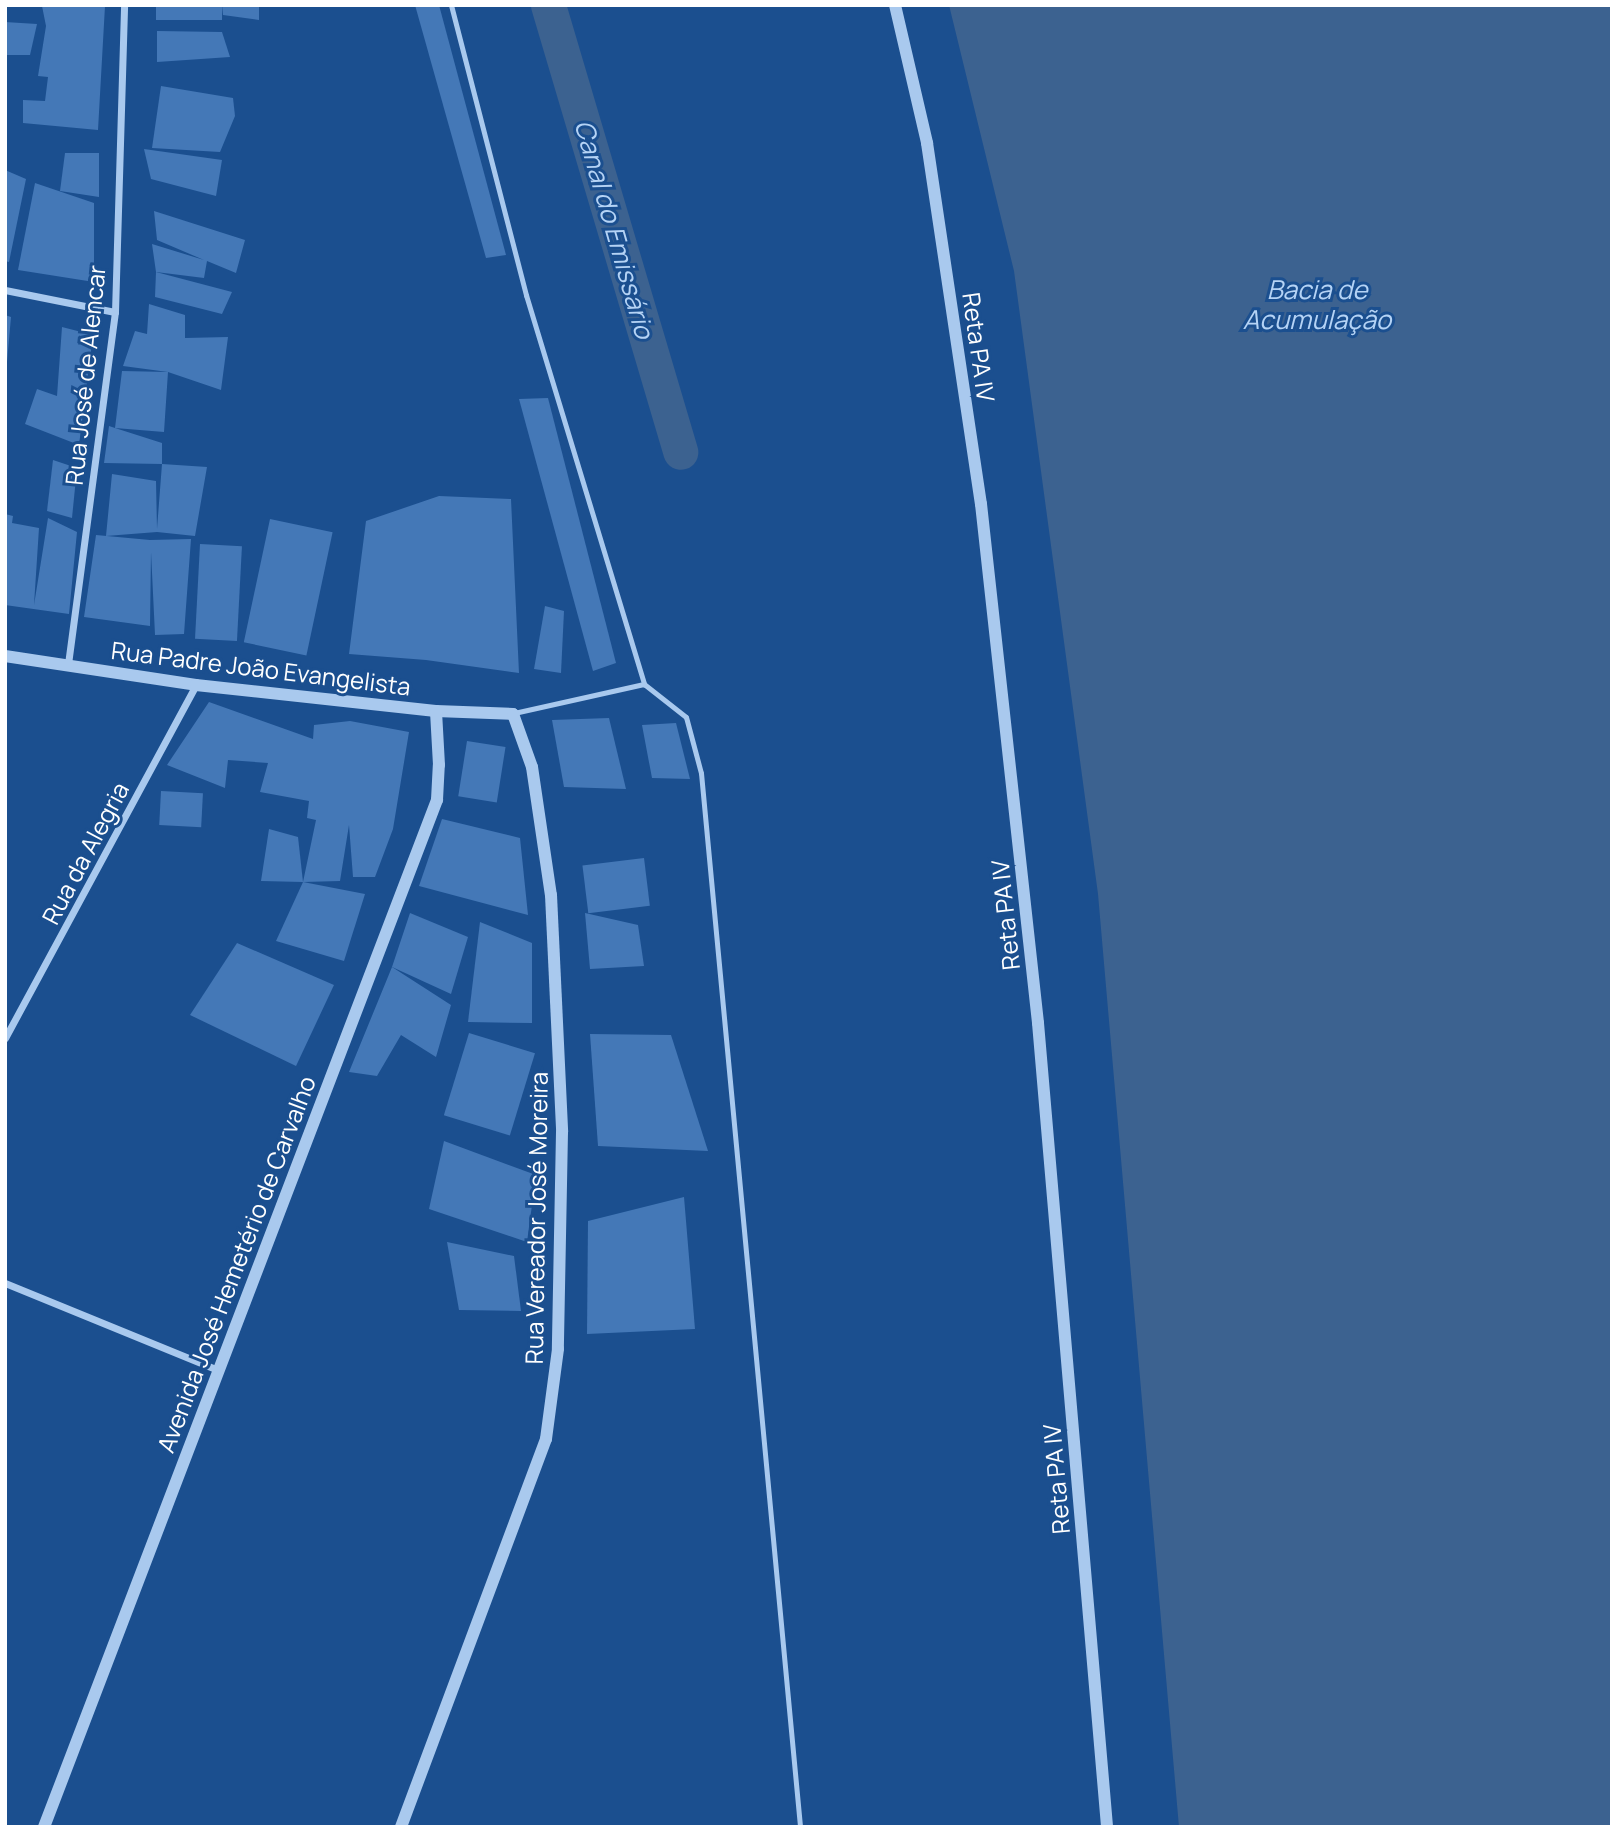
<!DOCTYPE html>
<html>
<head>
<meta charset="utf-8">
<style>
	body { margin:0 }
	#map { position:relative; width:1617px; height:1832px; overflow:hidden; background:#1b4f8f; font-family:Manrope,sans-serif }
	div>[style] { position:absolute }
	.water>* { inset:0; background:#3c6290 }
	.canal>* { height:35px; margin:-17.5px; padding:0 17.5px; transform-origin:17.5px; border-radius:17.5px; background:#3c6290 }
	.building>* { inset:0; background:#4478b7; transform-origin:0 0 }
	.service>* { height:5px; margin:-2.5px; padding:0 2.5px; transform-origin:2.5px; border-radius:2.5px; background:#a9c9ee }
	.minor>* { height:7px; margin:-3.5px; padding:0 3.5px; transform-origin:3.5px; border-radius:3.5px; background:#a9c9ee }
	.tertiary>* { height:12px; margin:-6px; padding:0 6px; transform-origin:6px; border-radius:6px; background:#a9c9ee }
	span { translate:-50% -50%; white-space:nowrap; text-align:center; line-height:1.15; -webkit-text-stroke:6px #1b4f8f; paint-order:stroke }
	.street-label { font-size:24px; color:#fff }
	.water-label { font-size:26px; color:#b5d3f5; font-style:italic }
	.frame { position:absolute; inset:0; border:7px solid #fff; pointer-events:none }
</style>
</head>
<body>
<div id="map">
	<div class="water">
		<i style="clip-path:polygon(949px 5px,1612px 5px,1612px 1827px,1179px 1827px,1098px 894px,1014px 271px)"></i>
	</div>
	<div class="canal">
		<i style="left:548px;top:5px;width:466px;rotate:73.5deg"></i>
	</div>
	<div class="building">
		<i style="left:156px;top:5px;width:66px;height:15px"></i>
		<i style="clip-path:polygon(222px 5px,259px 5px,259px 20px,223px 15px)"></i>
		<i style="clip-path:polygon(415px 5px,439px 5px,506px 255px,486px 258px)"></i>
		<i style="clip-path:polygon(42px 6px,105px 6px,98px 130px,23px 123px,23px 100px,45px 101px,48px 77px,38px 76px,46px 26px)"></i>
		<i style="clip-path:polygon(5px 22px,37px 24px,30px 55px,5px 55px)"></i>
		<i style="clip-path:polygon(157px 31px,222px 32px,230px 57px,157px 62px)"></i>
		<i style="clip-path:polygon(161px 86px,233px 98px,235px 116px,220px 152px,152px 148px)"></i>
		<i style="clip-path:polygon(144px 149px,222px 160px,216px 196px,151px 179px)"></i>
		<i style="clip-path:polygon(65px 153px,99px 153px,99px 197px,60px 191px)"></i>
		<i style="clip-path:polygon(5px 170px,26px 179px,9px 262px,5px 261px)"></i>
		<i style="clip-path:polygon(35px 183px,94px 203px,94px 282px,18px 270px)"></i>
		<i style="clip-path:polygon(154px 211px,245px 240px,236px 273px,207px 261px,204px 278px,156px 272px,152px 244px,204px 260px,157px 240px)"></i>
		<i style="clip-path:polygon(156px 272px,232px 292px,222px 314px,155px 297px)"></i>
		<i style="clip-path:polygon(149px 304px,185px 315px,185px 338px,228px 337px,221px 390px,168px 372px,123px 366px,135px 331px,147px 334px)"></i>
		<i style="clip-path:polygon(5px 315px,11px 317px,7px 362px,5px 361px)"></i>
		<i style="clip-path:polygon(62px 327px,93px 335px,79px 445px,25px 424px,37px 389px,57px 396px)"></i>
		<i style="clip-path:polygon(122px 371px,168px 372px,164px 432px,115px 428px,162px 443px,162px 464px,207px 467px,195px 536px,157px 532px,106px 536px,112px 474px,156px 481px,157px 529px,162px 464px,104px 463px,109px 426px,115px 428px)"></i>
		<i style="clip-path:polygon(548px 398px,616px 663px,593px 671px,519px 399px)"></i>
		<i style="clip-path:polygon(53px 460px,77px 468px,72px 518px,47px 511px)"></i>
		<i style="clip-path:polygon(439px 496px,511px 499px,519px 673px,426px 660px,349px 654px,366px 521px)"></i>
		<i style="clip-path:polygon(5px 514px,13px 516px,12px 523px,39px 528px,34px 605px,48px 518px,77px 532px,69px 614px,5px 605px)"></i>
		<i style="left:270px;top:519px;width:64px;height:126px;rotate:12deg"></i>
		<i style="clip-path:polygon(96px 535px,150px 540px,191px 539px,184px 634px,155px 635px,151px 552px,150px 626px,84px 617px)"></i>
		<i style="left:200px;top:544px;width:42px;height:95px;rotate:3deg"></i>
		<i style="clip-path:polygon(545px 606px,564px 611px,561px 673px,534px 669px)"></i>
		<i style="clip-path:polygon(209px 702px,313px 739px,314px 725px,350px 721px,409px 732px,393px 829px,375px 877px,353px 877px,349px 825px,340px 881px,303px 882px,316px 820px,307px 818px,309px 801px,260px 792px,268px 763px,228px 760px,225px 788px,167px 765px)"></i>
		<i style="clip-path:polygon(609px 718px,626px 789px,564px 787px,552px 720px)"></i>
		<i style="clip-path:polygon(676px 723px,690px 779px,652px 778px,642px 725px)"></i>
		<i style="left:467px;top:741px;width:39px;height:56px;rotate:9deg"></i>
		<i style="left:161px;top:791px;width:42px;height:34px;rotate:3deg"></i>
		<i style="clip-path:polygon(442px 819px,520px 838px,528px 915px,419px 886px)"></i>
		<i style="clip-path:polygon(269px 829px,298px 837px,303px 882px,261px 881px)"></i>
		<i style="left:644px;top:858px;width:48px;height:62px;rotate:83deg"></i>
		<i style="clip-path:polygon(303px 882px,365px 894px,344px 961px,276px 941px)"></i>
		<i style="clip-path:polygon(410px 913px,468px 937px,451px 994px,392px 967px)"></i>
		<i style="clip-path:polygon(585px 913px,638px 925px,644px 966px,590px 969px)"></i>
		<i style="clip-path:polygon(480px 922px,532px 943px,532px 1023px,468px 1022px)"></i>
		<i style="clip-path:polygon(237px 943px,334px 985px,296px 1066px,190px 1015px)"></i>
		<i style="clip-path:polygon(392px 967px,451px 1005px,436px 1057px,401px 1035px,377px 1076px,349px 1072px)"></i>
		<i style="left:469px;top:1033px;width:69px;height:86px;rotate:17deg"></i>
		<i style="clip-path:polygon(590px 1034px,671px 1035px,708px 1151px,598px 1146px)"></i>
		<i style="clip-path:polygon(444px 1141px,536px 1175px,527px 1242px,429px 1209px)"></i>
		<i style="clip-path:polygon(684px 1197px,695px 1329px,587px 1334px,588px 1221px)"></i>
		<i style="clip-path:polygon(447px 1242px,514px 1256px,521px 1311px,459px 1310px)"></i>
	</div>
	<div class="service">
		<i style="left:451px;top:5px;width:300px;rotate:75.5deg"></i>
		<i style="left:526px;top:295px;width:407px;rotate:73.1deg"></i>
		<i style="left:644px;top:684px;width:53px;rotate:38.2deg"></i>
		<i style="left:686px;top:717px;width:58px;rotate:75deg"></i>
		<i style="left:701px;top:773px;width:1059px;rotate:84.63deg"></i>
		<i style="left:514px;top:713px;width:133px;rotate:-12.6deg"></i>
	</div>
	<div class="minor">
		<i style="left:5px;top:290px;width:112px;rotate:11.3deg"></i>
		<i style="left:68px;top:664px;width:355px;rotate:-82.4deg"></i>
		<i style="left:115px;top:312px;width:307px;rotate:-88.3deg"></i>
		<i style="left:5px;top:1038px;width:401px;rotate:-61.6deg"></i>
		<i style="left:5px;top:1283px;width:230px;rotate:22.2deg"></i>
	</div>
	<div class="tertiary">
		<i style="left:895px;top:5px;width:142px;rotate:76.9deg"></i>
		<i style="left:927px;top:143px;width:365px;rotate:81.5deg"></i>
		<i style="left:981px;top:504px;width:522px;rotate:83.73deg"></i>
		<i style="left:1038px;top:1023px;width:807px;rotate:85.09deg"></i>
		<i style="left:5px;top:656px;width:193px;rotate:8.6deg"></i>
		<i style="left:196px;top:685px;width:241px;rotate:6.2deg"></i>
		<i style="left:436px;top:711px;width:77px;rotate:2.2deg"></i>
		<i style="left:513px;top:714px;width:56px;rotate:70.3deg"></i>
		<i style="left:532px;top:767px;width:129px;rotate:81.6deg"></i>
		<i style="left:551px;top:895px;width:237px;rotate:87.3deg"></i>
		<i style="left:562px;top:1132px;width:217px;rotate:91.1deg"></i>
		<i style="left:558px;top:1349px;width:91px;rotate:97.6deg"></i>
		<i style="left:546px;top:1439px;width:414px;rotate:110.5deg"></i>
		<i style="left:44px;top:1827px;width:1100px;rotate:-69.06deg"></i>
		<i style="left:437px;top:800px;width:35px;rotate:-87deg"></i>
		<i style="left:439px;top:765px;width:54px;rotate:-93.2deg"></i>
	</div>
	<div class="street-label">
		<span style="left:979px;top:347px;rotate:82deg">Reta PA IV</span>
		<span style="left:85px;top:375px;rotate:-84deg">Rua José de Alencar</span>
		<span style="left:261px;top:668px;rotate:7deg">Rua Padre João Evangelista</span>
		<span style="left:85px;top:853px;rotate:-62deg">Rua da Alegria</span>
		<span style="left:1005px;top:915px;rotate:-96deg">Reta PA IV</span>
		<span style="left:536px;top:1218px;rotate:-89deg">Rua Vereador José Moreira</span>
		<span style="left:236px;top:1264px;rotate:-69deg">Avenida José Hemetério de Carvalho</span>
		<span style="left:1056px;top:1479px;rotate:-95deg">Reta PA IV</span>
	</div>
	<div class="water-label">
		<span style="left:614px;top:229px;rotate:74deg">Canal do Emissário</span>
		<span style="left:1317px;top:305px">Bacia de<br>Acumulação</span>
	</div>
	<div class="frame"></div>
</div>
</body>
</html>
